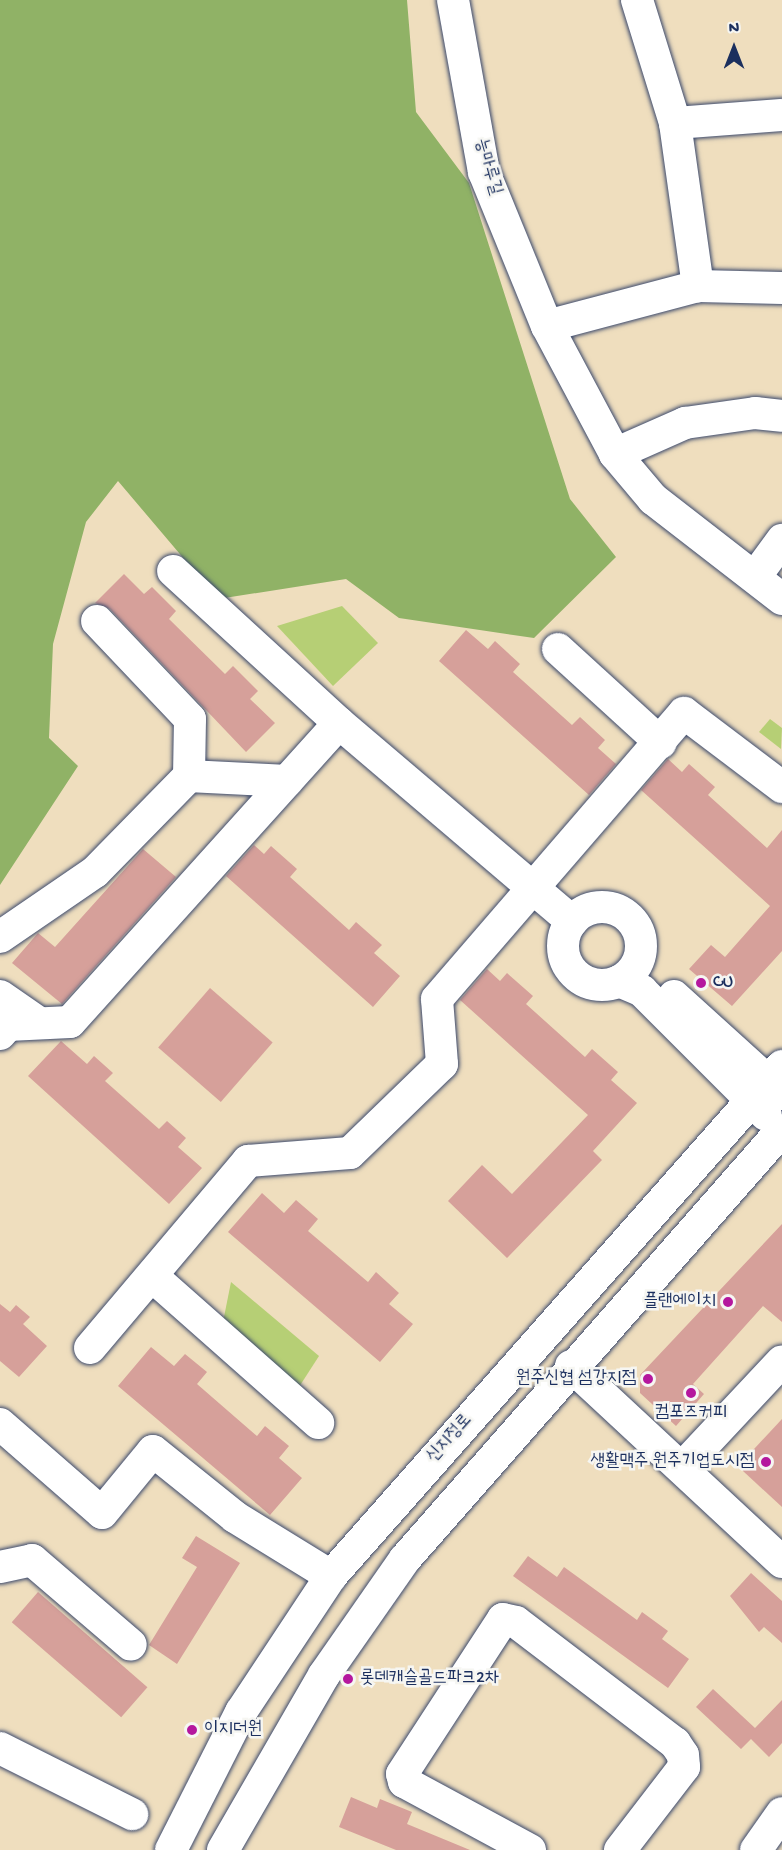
<!DOCTYPE html>
<html>
<head>
<meta charset="utf-8">
<style>
	body { margin:0 }
	#map { position:relative; width:782px; height:1850px; overflow:hidden; background:#efdebe; font-family:"Gochi Hand","Poor Story",sans-serif }
	div>[style] { position:absolute }
	.green>* { inset:0; background:#b6cf75 }
	.forest>* { inset:0; background:#90b266 }
	.building>* { inset:0; background:#d6a09a; transform-origin:0 0 }
	.roads { filter:drop-shadow(0 0 2px #3b496c) drop-shadow(0 0 2px #3b496c) }
	.minor>* { height:32px; margin:-16px; padding:0 16px; transform-origin:16px; border-radius:16px; background:#fff }
	.minor>.ring { margin:-16px; padding:0; box-sizing:content-box; background:none; border:32px solid #fff; border-radius:50% }
	.dots>* { width:16px; height:16px; translate:-50% -50%; box-sizing:border-box; border:3px solid #f6f6f2; border-radius:50% }
	span { translate:-50% -50%; white-space:nowrap; text-align:center; line-height:1.15; -webkit-text-stroke:5px #f6f6f2; paint-order:stroke }
	.street-label { font-size:18px; color:#1b2f5e }
	.poi-label { font-size:18px; color:#1b2f5e }
	.left { translate:0 -50%; text-align:left }
	.right { translate:-100% -50%; text-align:right }
	.north { position:absolute; left:704px; top:18px; width:60px; height:60px; -webkit-text-stroke:4px #f6f6f2; paint-order:stroke; rotate:0deg; font-size:16px; font-weight:700; line-height:24px; text-align:center; color:#1b2f5e }
	.north::after { content:''; display:block; margin:auto; width:21px; height:27px; background:#1b2f5e; clip-path:polygon(50% 0,100% 100%,50% 72%,0 100%) }
</style>
</head>
<body>
<div id="map">
	<div class="green">
		<i style="clip-path:polygon(342px 606px,378px 643px,333px 686px,277px 626px)"></i>
		<i style="clip-path:polygon(770px 719px,782px 728px,781px 749px,759px 732px)"></i>
		<i style="clip-path:polygon(231px 1282px,319px 1356px,299px 1387px,223px 1322px)"></i>
	</div>
	<div class="forest">
		<i style="clip-path:polygon(0 0,407px 0,416px 112px,469px 183px,570px 499px,616px 557px,534px 638px,399px 618px,346px 579px,218px 599px,118px 481px,86px 522px,53px 644px,49px 738px,78px 766px,0 885px)"></i>
	</div>
	<div class="building">
		<i style="clip-path:polygon(124px 574px,144px 594px,152px 587px,176px 611px,169px 619px,225px 674px,233px 666px,258px 691px,250px 699px,275px 723px,246px 752px,110px 609px,95px 603px)"></i>
		<i style="clip-path:polygon(466px 630px,488px 649px,495px 641px,520px 664px,513px 672px,572px 725px,580px 717px,605px 740px,598px 748px,616px 764px,589px 795px,439px 661px)"></i>
		<i style="clip-path:polygon(668px 759px,682px 772px,689px 764px,715px 787px,708px 795px,767px 848px,782px 830px,782px 951px,732px 1006px,689px 969px,711px 945px,725px 957px,770px 906px,641px 790px)"></i>
		<i style="clip-path:polygon(254px 845px,264px 854px,271px 846px,297px 869px,290px 877px,349px 930px,356px 922px,382px 945px,374px 953px,400px 976px,373px 1007px,226px 876px)"></i>
		<i style="clip-path:polygon(143px 849px,176px 877px,62px 1004px,12px 963px,38px 933px,55px 947px)"></i>
		<i style="clip-path:polygon(487px 969px,500px 981px,507px 973px,533px 996px,526px 1004px,585px 1057px,592px 1049px,618px 1072px,611px 1080px,637px 1103px,593px 1151px,602px 1160px,507px 1258px,448px 1201px,482px 1165px,512px 1194px,588px 1115px,460px 1000px)"></i>
		<i style="left:210px;top:988px;width:83px;height:79px;rotate:41deg"></i>
		<i style="clip-path:polygon(61px 1041px,87px 1064px,94px 1056px,113px 1073px,105px 1081px,159px 1129px,167px 1121px,186px 1138px,178px 1147px,202px 1168px,169px 1204px,28px 1076px)"></i>
		<i style="clip-path:polygon(262px 1193px,284px 1213px,296px 1200px,318px 1219px,308px 1231px,368px 1282px,376px 1272px,399px 1293px,389px 1304px,413px 1324px,380px 1362px,228px 1232px)"></i>
		<i style="clip-path:polygon(782px 1224px,782px 1322px,763px 1306px,693px 1384px,704px 1394px,676px 1426px,640px 1393px,640px 1375px)"></i>
		<i style="clip-path:polygon(0 1304px,10px 1312px,16px 1305px,30px 1317px,23px 1324px,47px 1346px,19px 1377px,0 1361px)"></i>
		<i style="clip-path:polygon(151px 1347px,174px 1366px,185px 1354px,207px 1372px,197px 1384px,257px 1436px,265px 1426px,289px 1446px,279px 1458px,302px 1478px,270px 1515px,118px 1386px)"></i>
		<i style="clip-path:polygon(782px 1419px,782px 1507px,743px 1471px,742px 1462px)"></i>
		<i style="clip-path:polygon(196px 1536px,240px 1563px,177px 1664px,149px 1645px,197px 1567px,182px 1558px)"></i>
		<i style="clip-path:polygon(528px 1556px,557px 1577px,564px 1567px,637px 1620px,642px 1612px,668px 1631px,662px 1639px,689px 1659px,668px 1688px,513px 1576px)"></i>
		<i style="clip-path:polygon(751px 1573px,782px 1601px,782px 1643px,764px 1627px,759px 1632px,730px 1596px)"></i>
		<i style="left:38px;top:1592px;width:145px;height:40px;rotate:41deg"></i>
		<i style="clip-path:polygon(713px 1689px,755px 1728px,782px 1700px,782px 1743px,769px 1757px,751px 1739px,741px 1749px,696px 1707px)"></i>
		<i style="clip-path:polygon(351px 1797px,377px 1808px,380px 1799px,412px 1812px,407px 1824px,470px 1850px,396px 1850px,339px 1827px)"></i>
	</div>
	<div class="roads">
		<div class="minor">
			<i style="left:453px;top:0;width:175px;rotate:79.8deg"></i>
			<i style="left:484px;top:172px;width:166px;rotate:67.8deg"></i>
			<i style="left:547px;top:326px;width:145px;rotate:62deg"></i>
			<i style="left:615px;top:454px;width:59px;rotate:49.8deg"></i>
			<i style="left:653px;top:499px;width:163px;rotate:37.8deg"></i>
			<i style="left:637px;top:0;width:129px;rotate:72.8deg"></i>
			<i style="left:675px;top:123px;width:165px;rotate:82deg"></i>
			<i style="left:675px;top:123px;width:107px;rotate:-4.3deg"></i>
			<i style="left:547px;top:326px;width:156px;rotate:-14.8deg"></i>
			<i style="left:698px;top:286px;width:84px;rotate:1.4deg"></i>
			<i style="left:615px;top:454px;width:77px;rotate:-23.9deg"></i>
			<i style="left:685px;top:423px;width:71px;rotate:-8.1deg"></i>
			<i style="left:755px;top:413px;width:27px;rotate:6deg"></i>
			<i style="left:755px;top:577px;width:46px;rotate:-53.9deg"></i>
			<i style="left:558px;top:649px;width:139px;rotate:42.4deg"></i>
			<i style="left:339px;top:723px;width:306px;rotate:40.4deg"></i>
			<i style="left:189px;top:776px;width:98px;rotate:2.9deg"></i>
			<i class="ring" style="left:563px;top:907px;width:46px;height:46px"></i>
			<i style="left:0;top:937px;width:115px;rotate:-34.4deg"></i>
			<i style="left:95px;top:872px;width:134px;rotate:-45.6deg"></i>
			<i style="left:189px;top:776px;width:57px;rotate:-89deg"></i>
			<i style="left:190px;top:719px;width:135px;rotate:-133.5deg"></i>
			<i style="left:619px;top:981px;width:25px;rotate:23deg"></i>
			<i style="left:642px;top:991px;width:175px;rotate:45deg"></i>
			<i style="left:0;top:996px;width:47px;rotate:34.7deg"></i>
			<i style="left:674px;top:996px;width:146px;rotate:42.2deg"></i>
			<i style="left:0;top:1034px;width:12px;rotate:-48deg"></i>
			<i style="left:8px;top:1025px;width:62px;rotate:-2.8deg"></i>
			<i style="left:70px;top:1022px;width:402px;rotate:-48deg"></i>
			<i style="left:339px;top:723px;width:225px;rotate:-137.5deg"></i>
			<i style="left:152px;top:1276px;width:222px;rotate:41.5deg"></i>
			<i style="left:90px;top:1348px;width:245px;rotate:-49.8deg"></i>
			<i style="left:248px;top:1161px;width:102px;rotate:-4.5deg"></i>
			<i style="left:350px;top:1153px;width:128px;rotate:-44.1deg"></i>
			<i style="left:442px;top:1064px;width:65px;rotate:-94.4deg"></i>
			<i style="left:437px;top:999px;width:378px;rotate:-49.2deg"></i>
			<i style="left:684px;top:713px;width:123px;rotate:37.1deg"></i>
			<i style="left:571px;top:1366px;width:288px;rotate:42.9deg"></i>
			<i style="left:0;top:1424px;width:135px;rotate:41.1deg"></i>
			<i style="left:102px;top:1513px;width:80px;rotate:-50.6deg"></i>
			<i style="left:153px;top:1451px;width:105px;rotate:38.8deg"></i>
			<i style="left:235px;top:1517px;width:113px;rotate:31.6deg"></i>
			<i style="left:682px;top:1468px;width:146px;rotate:-46.9deg"></i>
			<i style="left:0;top:1567px;width:33px;rotate:-12deg"></i>
			<i style="left:32px;top:1560px;width:130px;rotate:40.6deg"></i>
			<i style="left:0;top:1748px;width:148px;rotate:26.6deg"></i>
			<i style="left:171px;top:1850px;width:155px;rotate:-63.1deg"></i>
			<i style="left:241px;top:1712px;width:163px;rotate:-56.5deg"></i>
			<i style="left:331px;top:1576px;width:681px;rotate:-48.51deg"></i>
			<i style="left:223px;top:1850px;width:202px;rotate:-60deg"></i>
			<i style="left:324px;top:1675px;width:141px;rotate:-55.1deg"></i>
			<i style="left:405px;top:1559px;width:571px;rotate:-48.69deg"></i>
			<i style="left:530px;top:1850px;width:143px;rotate:-151.6deg"></i>
			<i style="left:404px;top:1782px;width:8px;rotate:-104deg"></i>
			<i style="left:402px;top:1774px;width:185px;rotate:-56.9deg"></i>
			<i style="left:503px;top:1619px;width:13px;rotate:13deg"></i>
			<i style="left:516px;top:1622px;width:200px;rotate:37.3deg"></i>
			<i style="left:675px;top:1743px;width:14px;rotate:56deg"></i>
			<i style="left:683px;top:1755px;width:12px;rotate:85deg"></i>
			<i style="left:684px;top:1767px;width:105px;rotate:127.6deg"></i>
			<i style="left:756px;top:1850px;width:45px;rotate:-54.9deg"></i>
		</div>
	</div>
	<div class="dots">
		<i style="left:701px;top:983px;background:#b5179e"></i>
		<i style="left:728px;top:1302px;background:#b5179e"></i>
		<i style="left:648px;top:1379px;background:#b5179e"></i>
		<i style="left:691px;top:1393px;background:#b5179e"></i>
		<i style="left:766px;top:1462px;background:#b5179e"></i>
		<i style="left:348px;top:1679px;background:#b5179e"></i>
		<i style="left:192px;top:1730px;background:#b5179e"></i>
	</div>
	<div class="street-label">
		<span style="left:487px;top:167px;rotate:74deg">능마루길</span>
		<span style="left:450px;top:1439px;rotate:-48deg">신지정로</span>
	</div>
	<div class="poi-label">
		<span class="left" style="left:713px;top:983px">CU</span>
		<span class="right" style="left:716px;top:1302px">플랜에이치</span>
		<span class="right" style="left:636px;top:1379px">원주신협 섬강지점</span>
		<span style="left:691px;top:1413px">컴포즈커피</span>
		<span class="right" style="left:754px;top:1462px">생활맥주 원주기업도시점</span>
		<span class="left" style="left:360px;top:1679px">롯데캐슬골드파크2차</span>
		<span class="left" style="left:204px;top:1730px">이지더원</span>
	</div>
	<div class="north">N</div>
</div>
</body>
</html>
